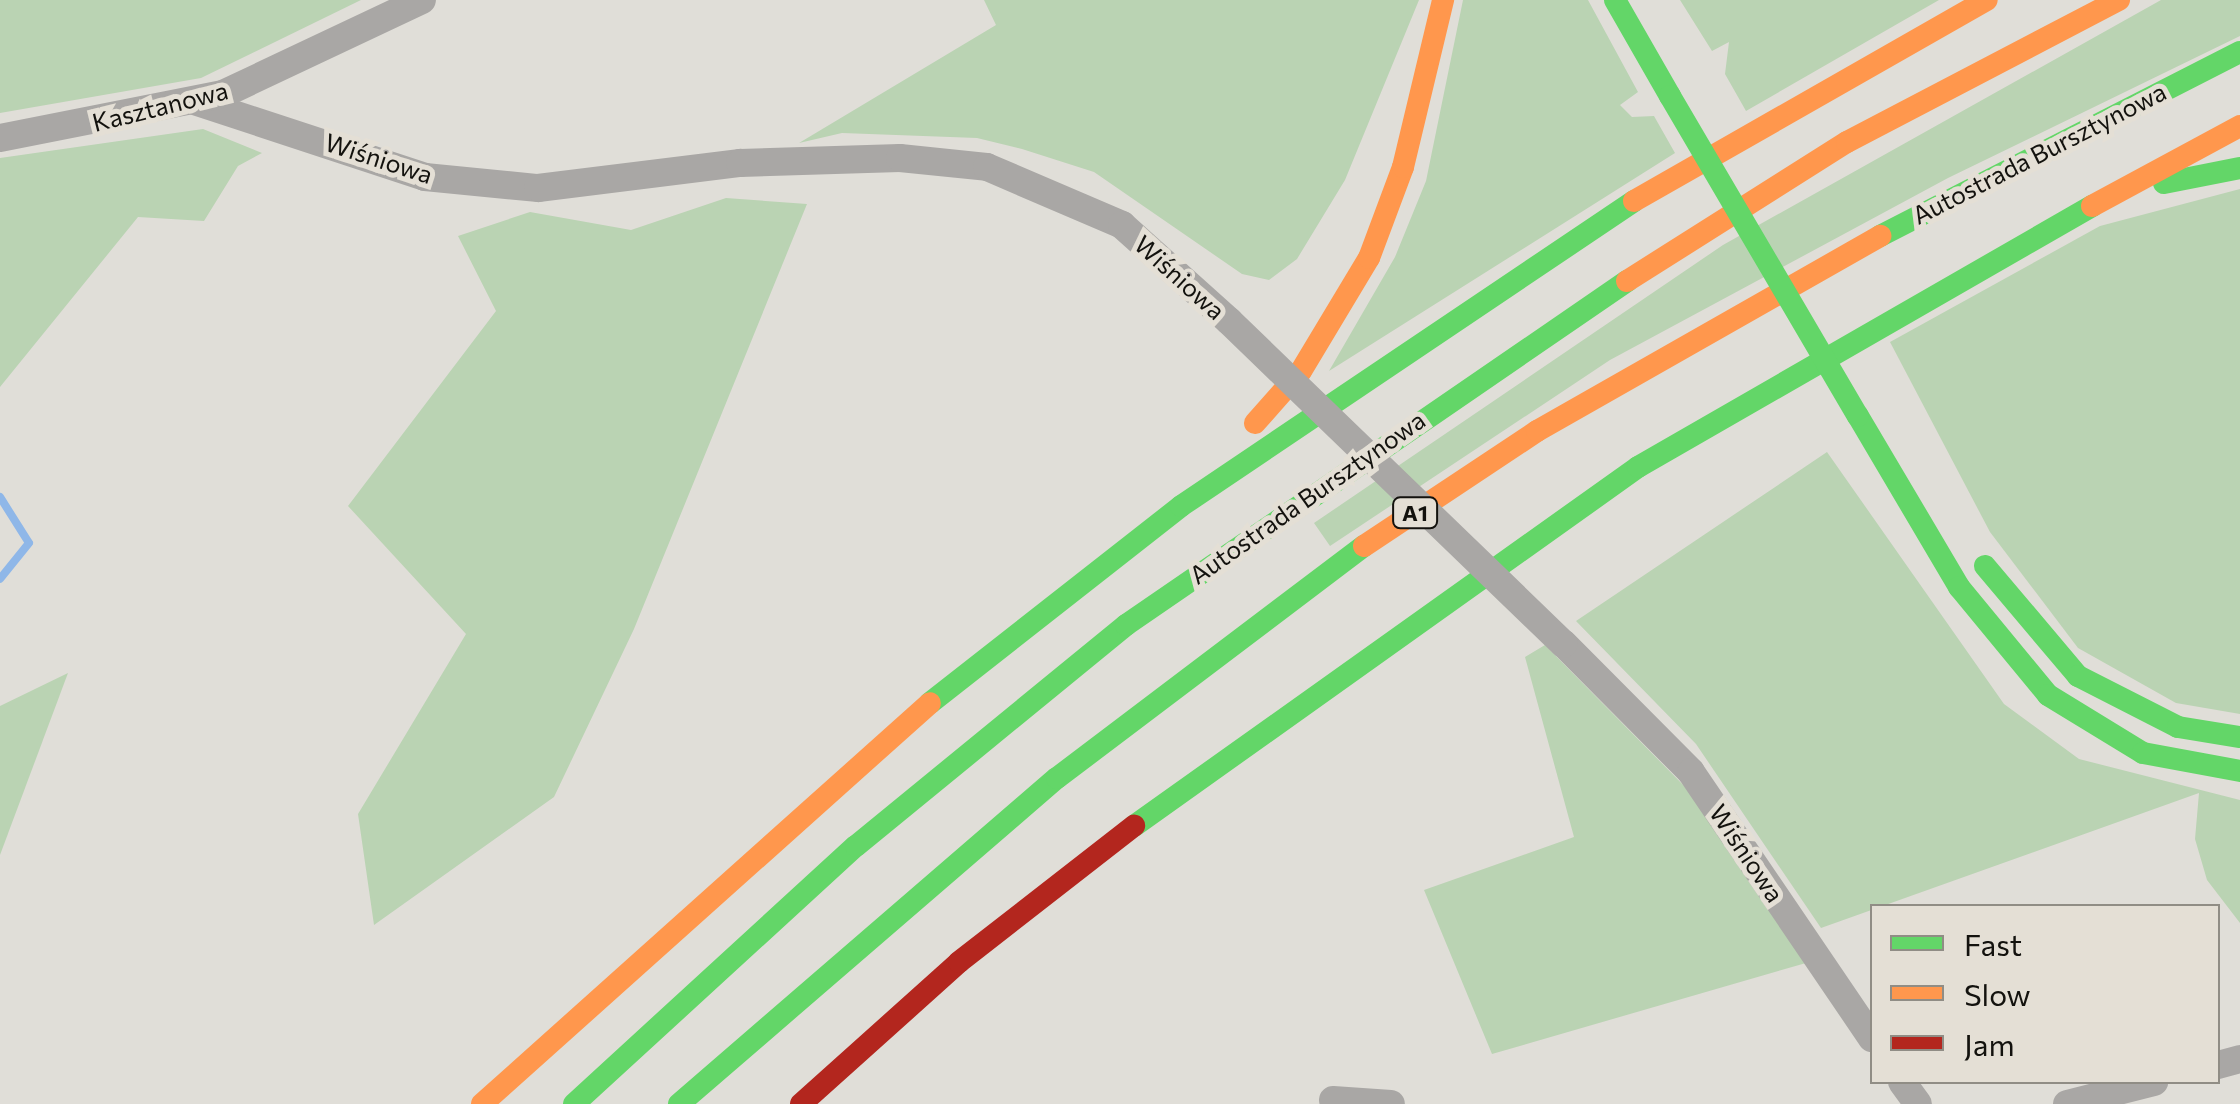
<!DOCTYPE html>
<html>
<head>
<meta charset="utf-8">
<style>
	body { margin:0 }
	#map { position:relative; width:2240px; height:1104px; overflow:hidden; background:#e0ded8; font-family:Commissioner,sans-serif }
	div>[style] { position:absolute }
	.green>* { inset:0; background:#bad3b3 }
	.stream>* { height:8px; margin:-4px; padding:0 4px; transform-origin:4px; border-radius:4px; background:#8fb7e8 }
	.street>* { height:28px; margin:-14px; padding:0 14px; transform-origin:14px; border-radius:14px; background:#a9a7a5 }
	.fast>* { height:22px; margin:-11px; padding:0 11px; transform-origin:11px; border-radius:11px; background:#63d668 }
	.slow>* { height:22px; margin:-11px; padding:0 11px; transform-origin:11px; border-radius:11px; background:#ff974d }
	.jam>* { height:22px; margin:-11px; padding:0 11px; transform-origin:11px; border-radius:11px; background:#b3261e }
	.street-bridge>* { height:28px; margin:-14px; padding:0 14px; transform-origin:14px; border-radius:14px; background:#a9a7a5 }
	.fast-bridge>* { height:22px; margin:-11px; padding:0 11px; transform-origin:11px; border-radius:11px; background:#63d668 }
	span { translate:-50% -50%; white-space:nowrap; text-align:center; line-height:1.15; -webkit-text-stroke:10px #e4dfd5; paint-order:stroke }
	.shield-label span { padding:2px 8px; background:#e4dfd5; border:2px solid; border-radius:8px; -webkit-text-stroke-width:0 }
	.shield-label { font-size:22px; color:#13120e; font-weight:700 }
	.street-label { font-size:25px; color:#13120e }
	.legend { position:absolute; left:1870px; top:904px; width:350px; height:180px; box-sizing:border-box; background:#e4dfd5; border:2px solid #908d85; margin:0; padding:12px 18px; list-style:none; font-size:30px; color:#13120e }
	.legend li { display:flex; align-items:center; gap:20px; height:50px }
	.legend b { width:50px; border:2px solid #908d85 }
</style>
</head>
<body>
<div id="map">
	<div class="green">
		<i style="clip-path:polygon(0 0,361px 0,201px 78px,0 113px)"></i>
		<i style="clip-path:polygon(984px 0,1419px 0,1345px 180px,1297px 259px,1269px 280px,1242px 274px,1094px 172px,1022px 149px,977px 138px,842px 133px,799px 143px,996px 25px)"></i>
		<i style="clip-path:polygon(1463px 0,1588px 0,1638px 92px,1620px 105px,1632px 117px,1654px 116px,1675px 153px,1329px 371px,1395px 257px,1426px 181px)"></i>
		<i style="clip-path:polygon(1680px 0,1939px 0,1746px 111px,1725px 74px,1729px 42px,1712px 51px)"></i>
		<i style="clip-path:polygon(2161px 0,2240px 0,2240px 36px,1948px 178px,1610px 360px,1330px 546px,1314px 523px,1723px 245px)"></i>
		<i style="clip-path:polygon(203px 129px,262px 153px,238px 166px,204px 221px,138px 217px,0 387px,0 158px)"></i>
		<i style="clip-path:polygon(2240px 189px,2240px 714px,2176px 703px,2078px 648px,1990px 532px,1890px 342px,2100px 226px)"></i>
		<i style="clip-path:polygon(726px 198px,807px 204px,634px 629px,554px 797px,374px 925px,358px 814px,466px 634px,348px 506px,496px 311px,458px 236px,530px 212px,631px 230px)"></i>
		<i style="clip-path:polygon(1827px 452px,2004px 704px,2079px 759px,2240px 800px,2240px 923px,2207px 880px,2195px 839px,2199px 793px,1821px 928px,1696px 744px,1576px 621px)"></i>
		<i style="clip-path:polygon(1545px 645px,1701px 803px,1806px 963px,1492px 1054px,1424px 890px,1574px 837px,1525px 657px)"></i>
		<i style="clip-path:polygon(68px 673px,0 855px,0 706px)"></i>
	</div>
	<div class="stream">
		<i style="left:0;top:497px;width:54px;rotate:57.8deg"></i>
		<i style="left:29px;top:543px;width:46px;rotate:128.9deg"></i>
	</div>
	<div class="street">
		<i style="left:194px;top:101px;width:243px;rotate:18.2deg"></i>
		<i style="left:425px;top:177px;width:114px;rotate:5.6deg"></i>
		<i style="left:538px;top:188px;width:204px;rotate:-7.1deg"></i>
		<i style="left:740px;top:163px;width:160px;rotate:-1.8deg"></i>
		<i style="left:900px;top:158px;width:87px;rotate:5.9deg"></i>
		<i style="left:987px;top:167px;width:147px;rotate:23.2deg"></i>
		<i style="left:1122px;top:225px;width:144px;rotate:41.9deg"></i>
		<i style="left:0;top:138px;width:227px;rotate:-11.2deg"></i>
		<i style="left:223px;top:94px;width:220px;rotate:-25.3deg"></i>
		<i style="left:1564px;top:644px;width:180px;rotate:45.2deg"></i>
		<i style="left:1691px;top:772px;width:322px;rotate:55.8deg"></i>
		<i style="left:2218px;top:1065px;width:23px;rotate:-15deg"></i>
		<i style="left:1902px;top:1082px;width:27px;rotate:54deg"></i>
		<i style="left:1333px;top:1100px;width:58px;rotate:3.9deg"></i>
		<i style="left:2067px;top:1104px;width:90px;rotate:-14.2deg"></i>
	</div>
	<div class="fast">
		<i style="left:1615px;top:0;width:111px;rotate:60.2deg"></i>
		<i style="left:2164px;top:183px;width:77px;rotate:-11.2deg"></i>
		<i style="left:1880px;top:236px;width:404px;rotate:-27.1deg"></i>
		<i style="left:1858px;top:416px;width:199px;rotate:59.4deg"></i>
		<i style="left:1959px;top:587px;width:140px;rotate:50.5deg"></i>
		<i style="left:2048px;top:695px;width:111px;rotate:31.4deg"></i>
		<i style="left:2143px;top:753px;width:99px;rotate:10.5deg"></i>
		<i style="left:1985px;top:566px;width:144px;rotate:49.8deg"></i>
		<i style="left:2078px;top:676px;width:112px;rotate:27deg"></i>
		<i style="left:2178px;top:727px;width:63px;rotate:9.2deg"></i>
		<i style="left:930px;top:703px;width:319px;rotate:-38.1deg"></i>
		<i style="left:1181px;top:506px;width:546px;rotate:-33.95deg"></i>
		<i style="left:1134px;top:826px;width:619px;rotate:-35.46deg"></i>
		<i style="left:1638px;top:467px;width:524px;rotate:-29.89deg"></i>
		<i style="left:574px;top:1104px;width:382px;rotate:-42.5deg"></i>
		<i style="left:856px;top:846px;width:349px;rotate:-39.3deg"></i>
		<i style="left:1126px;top:625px;width:608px;rotate:-34.47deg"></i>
		<i style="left:679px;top:1104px;width:499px;rotate:-40.8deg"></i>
		<i style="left:1057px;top:778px;width:385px;rotate:-37.1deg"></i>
	</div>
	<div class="slow">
		<i style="left:1634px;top:201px;width:406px;rotate:-29.7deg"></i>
		<i style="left:2092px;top:206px;width:168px;rotate:-28.4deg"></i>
		<i style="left:1627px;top:281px;width:260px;rotate:-32.3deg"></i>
		<i style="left:1847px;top:142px;width:307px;rotate:-27.6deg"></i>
		<i style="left:1255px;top:423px;width:69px;rotate:-48.5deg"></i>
		<i style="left:1301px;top:371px;width:132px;rotate:-59deg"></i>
		<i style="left:1369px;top:258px;width:97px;rotate:-69.5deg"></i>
		<i style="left:1403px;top:167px;width:172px;rotate:-76.5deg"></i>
		<i style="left:1364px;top:546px;width:208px;rotate:-33.6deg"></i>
		<i style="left:1537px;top:431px;width:395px;rotate:-29.6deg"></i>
		<i style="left:482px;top:1104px;width:601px;rotate:-41.83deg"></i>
	</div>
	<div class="jam">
		<i style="left:801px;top:1104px;width:212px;rotate:-41.9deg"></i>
		<i style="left:959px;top:962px;width:222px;rotate:-37.9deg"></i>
	</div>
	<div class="street-bridge">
		<i style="left:1229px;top:321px;width:465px;rotate:44deg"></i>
	</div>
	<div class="fast-bridge">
		<i style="left:1670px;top:96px;width:371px;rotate:59.6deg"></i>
	</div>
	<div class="shield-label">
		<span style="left:1415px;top:513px">A1</span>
	</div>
	<div class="street-label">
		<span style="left:160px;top:106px;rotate:-14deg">Kasztanowa</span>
		<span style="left:2039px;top:153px;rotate:-27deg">Autostrada Bursztynowa</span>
		<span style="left:379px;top:158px;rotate:18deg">Wiśniowa</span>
		<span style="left:1180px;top:277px;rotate:42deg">Wiśniowa</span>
		<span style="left:1307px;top:497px;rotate:-35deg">Autostrada Bursztynowa</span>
		<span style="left:1747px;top:853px;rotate:56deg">Wiśniowa</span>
	</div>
	<ul class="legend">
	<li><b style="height:12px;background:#63d668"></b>Fast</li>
	<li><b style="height:12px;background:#ff974d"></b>Slow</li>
	<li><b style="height:12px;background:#b3261e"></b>Jam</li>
	</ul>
</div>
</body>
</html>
